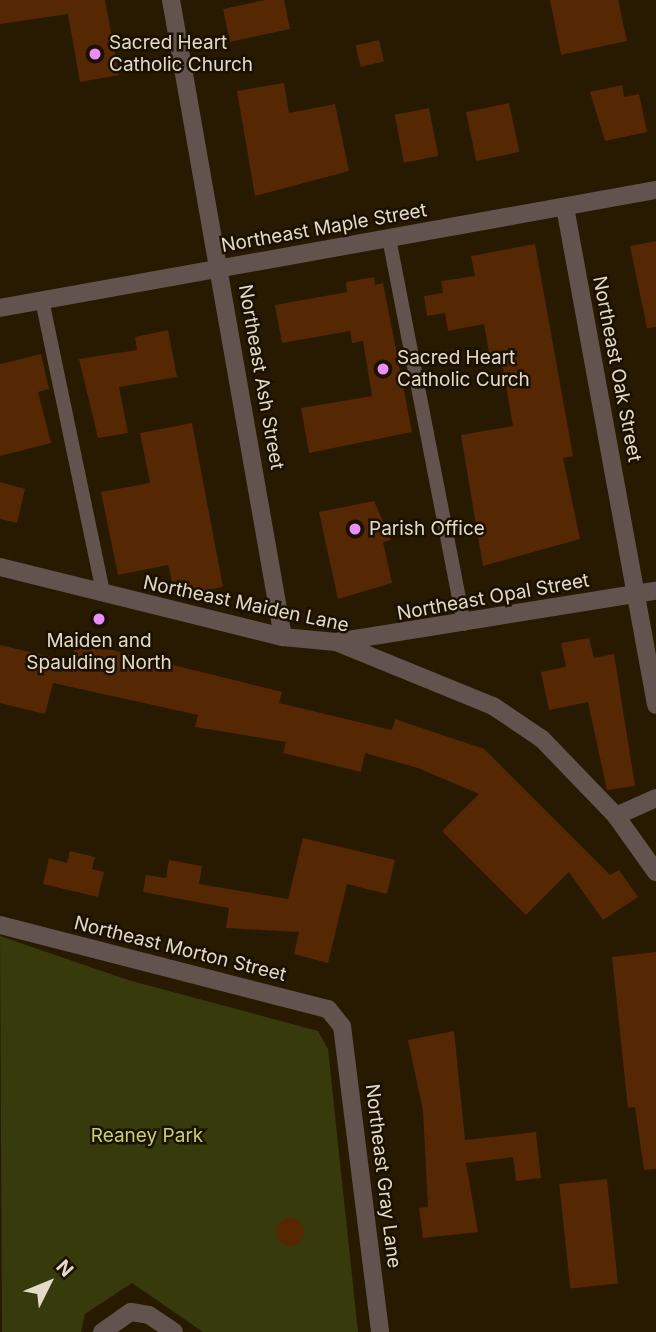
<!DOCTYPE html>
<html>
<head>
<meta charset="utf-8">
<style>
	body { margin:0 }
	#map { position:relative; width:656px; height:1332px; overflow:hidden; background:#271a00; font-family:Inter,sans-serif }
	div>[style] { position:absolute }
	.green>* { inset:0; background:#373a0a }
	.building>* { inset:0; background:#552703; transform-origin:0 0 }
	.round { border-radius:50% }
	.service>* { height:14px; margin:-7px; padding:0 7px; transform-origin:7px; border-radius:7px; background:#62534f }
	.minor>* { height:18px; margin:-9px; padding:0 9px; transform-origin:9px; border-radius:9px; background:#62534f }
	.tertiary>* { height:18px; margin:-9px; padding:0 9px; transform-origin:9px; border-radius:9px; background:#62534f }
	.dots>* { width:19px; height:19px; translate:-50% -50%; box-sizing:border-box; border:4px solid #1b1100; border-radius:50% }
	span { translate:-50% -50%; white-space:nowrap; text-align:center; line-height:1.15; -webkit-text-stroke:5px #1b1100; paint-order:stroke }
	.poi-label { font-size:19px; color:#e3daca }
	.left { translate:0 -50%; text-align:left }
	.street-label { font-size:19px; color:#e3daca }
	.park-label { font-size:19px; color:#c8d165 }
	.north { position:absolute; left:14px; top:1248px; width:70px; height:70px; -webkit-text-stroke:5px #1b1100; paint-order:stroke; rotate:47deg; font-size:19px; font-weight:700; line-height:28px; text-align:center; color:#e3daca }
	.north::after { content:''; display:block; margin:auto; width:24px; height:32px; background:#e3daca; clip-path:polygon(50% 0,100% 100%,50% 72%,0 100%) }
</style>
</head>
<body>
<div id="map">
	<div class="green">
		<i style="clip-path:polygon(0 936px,128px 980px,318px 1031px,328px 1049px,358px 1332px,203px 1332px,132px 1283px,85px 1314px,81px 1332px,2px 1332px)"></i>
	</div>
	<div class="building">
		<i style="clip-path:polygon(0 0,105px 0,119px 75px,80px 82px,68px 14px,0 24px)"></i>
		<i style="clip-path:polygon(265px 0,284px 0,290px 29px,230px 42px,223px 9px)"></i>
		<i style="clip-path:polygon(550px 0,618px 0,627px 41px,561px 55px)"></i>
		<i style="left:379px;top:40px;width:22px;height:24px;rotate:77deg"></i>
		<i style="clip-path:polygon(284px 83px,289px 113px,335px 104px,349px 171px,255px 196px,237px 91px)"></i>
		<i style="clip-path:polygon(622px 85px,624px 97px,639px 94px,647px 132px,605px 141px,590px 92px)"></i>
		<i style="left:509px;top:103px;width:50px;height:44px;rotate:78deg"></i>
		<i style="left:429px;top:108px;width:49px;height:35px;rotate:79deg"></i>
		<i style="clip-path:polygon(656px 241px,656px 327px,647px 328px,630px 246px)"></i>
		<i style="clip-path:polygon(535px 244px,573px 456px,563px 458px,580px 539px,483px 566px,461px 435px,513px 426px,502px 362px,491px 364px,484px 324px,448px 331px,445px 313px,427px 316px,424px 296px,443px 293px,441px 281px,475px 276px,471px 256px)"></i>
		<i style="clip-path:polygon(374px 277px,375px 285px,383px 283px,412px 432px,309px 453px,301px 408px,372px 396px,363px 341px,352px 343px,350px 331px,282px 343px,275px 305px,347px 292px,346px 282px)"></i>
		<i style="clip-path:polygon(168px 330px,177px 377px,119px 387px,128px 433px,98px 438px,79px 359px,137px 350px,135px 337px)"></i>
		<i style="clip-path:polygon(41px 354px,49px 389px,38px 392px,51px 443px,0 456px,0 364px)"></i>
		<i style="clip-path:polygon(192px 423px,223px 587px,185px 594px,183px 585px,173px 586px,168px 565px,118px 575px,101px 492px,150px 483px,140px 433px)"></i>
		<i style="clip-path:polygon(0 482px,25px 489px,17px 523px,0 519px)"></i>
		<i style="clip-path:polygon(374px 501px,391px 540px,383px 542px,392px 583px,338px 599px,319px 512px)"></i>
		<i style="clip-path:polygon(589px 638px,594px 658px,614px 654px,635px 786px,607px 790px,588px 702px,549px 710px,541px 672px,566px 667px,561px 643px)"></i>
		<i style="clip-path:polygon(76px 641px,282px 692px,279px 703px,392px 730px,395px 719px,484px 749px,610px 875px,619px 870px,638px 897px,603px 920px,569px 872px,526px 915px,442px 831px,479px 794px,418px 768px,365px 753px,361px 772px,283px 753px,286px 742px,195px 727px,198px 715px,53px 683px,45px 714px,0 703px,0 645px,72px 662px)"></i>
		<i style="clip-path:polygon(303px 838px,395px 860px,387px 894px,347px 884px,328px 963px,294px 954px,299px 932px,226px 928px,229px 908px,143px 892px,146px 875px,166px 878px,169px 860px,202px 866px,199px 884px,288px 899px)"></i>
		<i style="clip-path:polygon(70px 851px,95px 857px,92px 869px,104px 872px,98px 897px,43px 884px,49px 858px,67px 863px)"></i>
		<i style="clip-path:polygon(656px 952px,656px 1169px,644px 1170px,635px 1107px,628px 1108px,612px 957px)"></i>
		<i style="clip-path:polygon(454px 1031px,465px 1140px,536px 1132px,541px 1178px,516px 1181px,513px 1157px,466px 1163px,478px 1232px,423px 1238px,419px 1208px,428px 1207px,423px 1111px,408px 1040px)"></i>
		<i style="left:607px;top:1179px;width:105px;height:48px;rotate:84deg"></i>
		<i class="round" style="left:276px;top:1218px;width:28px;height:28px"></i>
	</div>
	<div class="service">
		<i style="left:389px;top:238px;width:393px;rotate:79deg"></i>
		<i style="left:42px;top:300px;width:299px;rotate:78.2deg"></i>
	</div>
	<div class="minor">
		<i style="left:171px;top:0;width:647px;rotate:80.03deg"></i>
		<i style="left:565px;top:207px;width:506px;rotate:79.64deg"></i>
		<i style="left:0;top:308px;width:667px;rotate:-10.2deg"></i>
		<i style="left:336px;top:642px;width:170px;rotate:22.2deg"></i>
		<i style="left:493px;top:706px;width:59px;rotate:34deg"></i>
		<i style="left:542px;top:739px;width:107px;rotate:46.1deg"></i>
		<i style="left:616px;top:816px;width:69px;rotate:54.5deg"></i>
		<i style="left:616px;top:816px;width:44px;rotate:-24.2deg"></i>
		<i style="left:0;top:925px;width:339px;rotate:14.4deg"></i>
		<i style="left:328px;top:1009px;width:22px;rotate:51deg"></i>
		<i style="left:342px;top:1026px;width:308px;rotate:82.9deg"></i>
		<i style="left:102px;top:1332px;width:35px;rotate:-35deg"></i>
		<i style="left:131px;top:1312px;width:18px;rotate:9deg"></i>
		<i style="left:149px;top:1315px;width:30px;rotate:34deg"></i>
	</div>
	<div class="tertiary">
		<i style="left:0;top:567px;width:292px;rotate:13.9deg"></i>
		<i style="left:283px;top:637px;width:53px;rotate:5.4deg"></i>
		<i style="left:336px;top:642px;width:324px;rotate:-9.1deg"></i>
	</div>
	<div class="dots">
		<i style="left:95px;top:54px;background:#eb8dfc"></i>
		<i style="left:383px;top:369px;background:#eb8dfc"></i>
		<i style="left:355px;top:529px;background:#eb8dfc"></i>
		<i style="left:99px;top:619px;background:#eb8dfc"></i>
	</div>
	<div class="poi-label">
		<span class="left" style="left:109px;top:54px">Sacred Heart<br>Catholic Church</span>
		<span class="left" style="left:397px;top:369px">Sacred Heart<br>Catholic Curch</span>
		<span class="left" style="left:369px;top:529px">Parish Office</span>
		<span style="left:99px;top:652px">Maiden and<br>Spaulding North</span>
	</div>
	<div class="street-label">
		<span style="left:324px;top:228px;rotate:-10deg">Northeast Maple Street</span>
		<span style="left:617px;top:369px;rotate:79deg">Northeast Oak Street</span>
		<span style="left:261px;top:377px;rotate:80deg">Northeast Ash Street</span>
		<span style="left:493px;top:597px;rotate:-10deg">Northeast Opal Street</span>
		<span style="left:246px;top:604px;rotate:12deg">Northeast Maiden Lane</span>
		<span style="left:180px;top:949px;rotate:14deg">Northeast Morton Street</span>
		<span style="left:383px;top:1176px;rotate:83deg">Northeast Gray Lane</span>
	</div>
	<div class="park-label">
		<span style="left:147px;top:1136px">Reaney Park</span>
	</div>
	<div class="north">N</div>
</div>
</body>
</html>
